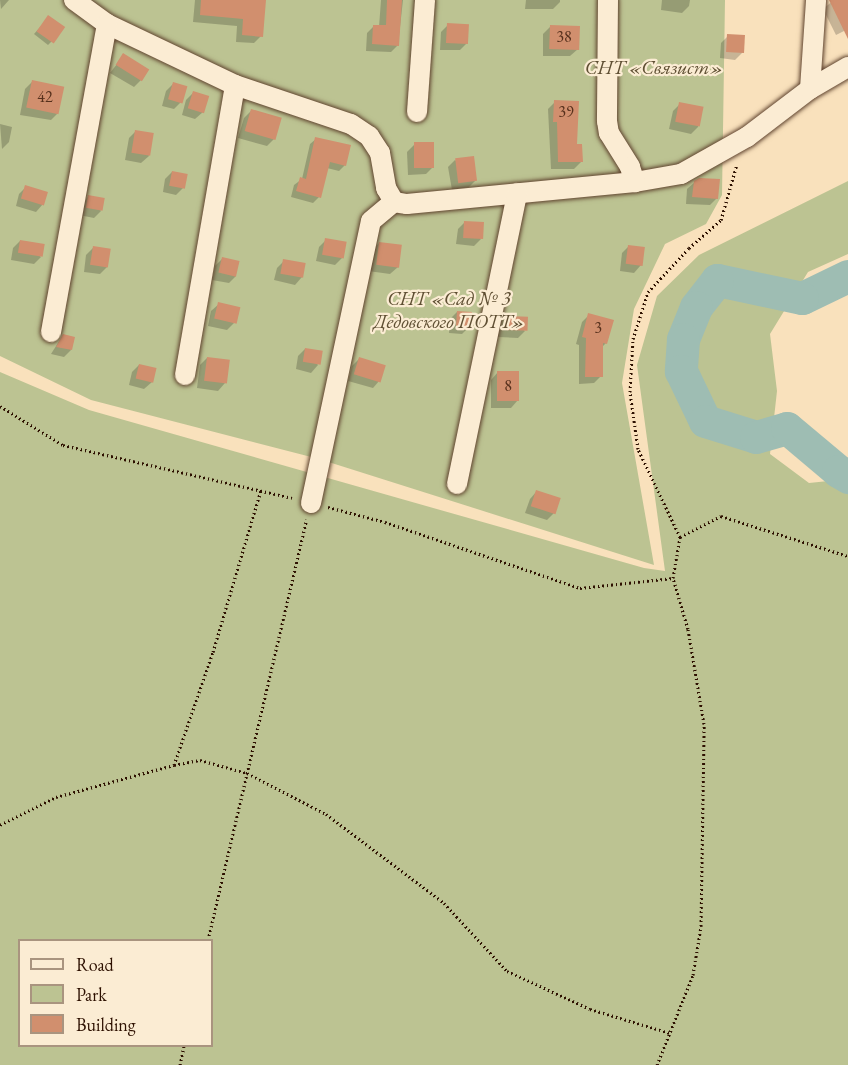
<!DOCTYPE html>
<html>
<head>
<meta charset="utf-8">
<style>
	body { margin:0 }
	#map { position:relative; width:848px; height:1065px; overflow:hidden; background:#f9e1bc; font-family:"EB Garamond",serif }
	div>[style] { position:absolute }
	.green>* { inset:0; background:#bcc392 }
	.shadow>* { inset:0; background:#0003 }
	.river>* { height:33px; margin:-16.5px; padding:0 16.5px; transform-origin:16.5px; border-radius:16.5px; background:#9ebdb3 }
	.building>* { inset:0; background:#d18f6e; transform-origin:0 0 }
	.path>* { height:3px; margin-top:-1.5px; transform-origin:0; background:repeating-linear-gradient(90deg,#2d1000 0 1.5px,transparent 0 4.5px) }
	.roads { filter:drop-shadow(0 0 2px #60442f) drop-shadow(0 0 2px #60442f) }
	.minor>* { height:20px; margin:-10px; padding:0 10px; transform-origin:10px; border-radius:10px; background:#fbecd3 }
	span { translate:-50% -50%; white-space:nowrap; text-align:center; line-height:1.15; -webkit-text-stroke:4.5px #fbecd3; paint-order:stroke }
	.number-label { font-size:16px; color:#56301c }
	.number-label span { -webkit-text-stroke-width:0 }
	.park-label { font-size:20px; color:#5f4f33; font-style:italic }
	.legend { position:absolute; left:18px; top:939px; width:195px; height:108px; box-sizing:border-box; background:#fbecd3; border:2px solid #a9947f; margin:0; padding:8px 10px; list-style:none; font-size:18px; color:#2d1000 }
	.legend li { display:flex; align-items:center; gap:12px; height:30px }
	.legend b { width:30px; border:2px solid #a9947f }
</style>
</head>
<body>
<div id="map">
	<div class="green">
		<i style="clip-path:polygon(0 0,725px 0,722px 195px,706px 224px,665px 244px,634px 309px,622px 383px,654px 565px,319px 459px,91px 400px,0 356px)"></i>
		<i style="clip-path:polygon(evenodd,848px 181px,848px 254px,808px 272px,770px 334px,777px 391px,770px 454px,809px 483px,848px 479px,848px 1065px,0 1065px,0 372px,89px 410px,644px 568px,665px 571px,637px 365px,657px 296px,699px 255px,848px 181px,20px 940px,212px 940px,212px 1046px,20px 1046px,20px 940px)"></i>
	</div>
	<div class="shadow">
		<i style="clip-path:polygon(0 0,9px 0,1px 9px)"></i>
		<i style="clip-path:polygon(195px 0,264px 0,261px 36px,254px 43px,236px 42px,237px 26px,193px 22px)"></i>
		<i style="clip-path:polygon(381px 0,403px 0,398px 45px,391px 52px,366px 51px,367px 33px,374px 26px,379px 27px)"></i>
		<i style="clip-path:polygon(526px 0,560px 0,560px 2px,553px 9px,525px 9px)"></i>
		<i style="clip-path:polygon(662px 0,690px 0,689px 6px,682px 13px,661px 10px)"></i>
		<i style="clip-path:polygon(834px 0,848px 0,848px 29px,836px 35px,823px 9px)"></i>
		<i style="clip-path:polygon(49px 17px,55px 38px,48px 45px,34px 34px)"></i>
		<i style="clip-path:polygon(448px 25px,467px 43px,460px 50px,440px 50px,441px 32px)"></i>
		<i style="clip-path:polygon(550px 27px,578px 49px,570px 56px,543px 56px,543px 34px)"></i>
		<i style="clip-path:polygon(728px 36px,743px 52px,735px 60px,720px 58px,721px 43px)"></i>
		<i style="clip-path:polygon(124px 55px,141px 80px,134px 87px,110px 73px)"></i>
		<i style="clip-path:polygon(32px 82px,58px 113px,51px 120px,20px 115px,25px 89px)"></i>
		<i style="clip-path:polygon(173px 84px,181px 102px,174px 109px,162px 106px,166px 91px)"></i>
		<i style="clip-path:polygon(193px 93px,203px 112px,195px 119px,182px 115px,186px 100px)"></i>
		<i style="clip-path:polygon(555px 102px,581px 162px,574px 169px,551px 169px,548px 109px)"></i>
		<i style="clip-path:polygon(680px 104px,702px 108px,698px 127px,691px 134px,669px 129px,673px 111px)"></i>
		<i style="clip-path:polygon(251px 111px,274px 139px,267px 146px,238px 138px,244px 118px)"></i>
		<i style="clip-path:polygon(0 124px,12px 127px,9px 142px,2px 149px)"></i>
		<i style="clip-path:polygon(136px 131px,149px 156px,141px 163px,125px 160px,129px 138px)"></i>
		<i style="clip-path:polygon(316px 139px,345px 165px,339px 171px,327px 168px,319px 197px,313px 203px,291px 197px,294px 185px,302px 179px,310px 144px)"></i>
		<i style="clip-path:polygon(414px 145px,433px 167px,426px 174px,408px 175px,407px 152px)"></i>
		<i style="clip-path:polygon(455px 160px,476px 180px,469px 187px,452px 190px,448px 167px)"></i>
		<i style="clip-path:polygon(172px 172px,183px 188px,176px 195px,163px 192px,165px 179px)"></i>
		<i style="clip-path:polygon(695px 182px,717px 198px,710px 205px,686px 204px,687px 189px)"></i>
		<i style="clip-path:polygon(26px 187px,43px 204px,36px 212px,16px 206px,19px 194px)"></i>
		<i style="clip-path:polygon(89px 196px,101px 211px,94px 218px,79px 215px,82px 203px)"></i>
		<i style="clip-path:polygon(465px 222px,481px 239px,474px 246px,456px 244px,458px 229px)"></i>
		<i style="clip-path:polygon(326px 240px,342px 258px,335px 265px,316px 261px,319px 247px)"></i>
		<i style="clip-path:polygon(20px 241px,41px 257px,34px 264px,11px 260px,13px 248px)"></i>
		<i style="clip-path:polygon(379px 243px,398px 267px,390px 274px,368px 271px,372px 251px)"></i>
		<i style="clip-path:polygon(629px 246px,641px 265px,634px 273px,620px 271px,622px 253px)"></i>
		<i style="clip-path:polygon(93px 248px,107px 267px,100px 274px,84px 272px,86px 255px)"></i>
		<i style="clip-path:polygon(222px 259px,236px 276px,229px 283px,212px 280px,215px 266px)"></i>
		<i style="clip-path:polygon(284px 261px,302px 277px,295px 285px,274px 280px,277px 268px)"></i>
		<i style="clip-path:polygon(219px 304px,234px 323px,227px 330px,208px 326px,211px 311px)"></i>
		<i style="clip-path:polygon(457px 312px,469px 327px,462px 334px,449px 333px,450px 319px)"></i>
		<i style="clip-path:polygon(589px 315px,606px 343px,601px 348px,601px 376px,594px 383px,579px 384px,579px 345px,576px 344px,582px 322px)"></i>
		<i style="clip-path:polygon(506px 317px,525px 331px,518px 338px,498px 337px,498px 324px)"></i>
		<i style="clip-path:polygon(63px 335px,71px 350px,64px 357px,51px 354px)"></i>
		<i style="clip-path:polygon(305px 349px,318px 365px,311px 373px,296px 369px,298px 356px)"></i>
		<i style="clip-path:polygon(207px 358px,225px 383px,218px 391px,197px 388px,200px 365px)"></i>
		<i style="clip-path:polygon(359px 359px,380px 380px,373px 388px,348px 381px,352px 366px)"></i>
		<i style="clip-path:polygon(139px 365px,152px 382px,144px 389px,129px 385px,132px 372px)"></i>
		<i style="clip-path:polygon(498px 372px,518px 400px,511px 408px,491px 408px,491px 380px)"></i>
		<i style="clip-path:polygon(537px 491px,554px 513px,547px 520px,525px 513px,530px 499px)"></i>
	</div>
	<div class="river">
		<i style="left:848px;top:276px;width:51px;rotate:154.4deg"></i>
		<i style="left:802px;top:298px;width:87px;rotate:-168deg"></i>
		<i style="left:717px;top:280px;width:34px;rotate:128deg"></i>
		<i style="left:696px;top:307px;width:35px;rotate:112deg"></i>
		<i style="left:683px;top:339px;width:32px;rotate:94deg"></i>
		<i style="left:681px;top:371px;width:55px;rotate:64.4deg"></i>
		<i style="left:705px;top:421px;width:53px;rotate:17.4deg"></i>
		<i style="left:756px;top:437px;width:32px;rotate:-16deg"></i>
		<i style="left:787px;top:428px;width:67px;rotate:40.1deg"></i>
		<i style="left:838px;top:471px;width:12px;rotate:31deg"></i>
	</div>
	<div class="building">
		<i style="clip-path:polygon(201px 0,266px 0,263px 37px,242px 35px,243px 19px,200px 15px)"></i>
		<i style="clip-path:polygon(387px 0,402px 0,399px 46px,372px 44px,373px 25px,386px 25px)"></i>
		<i style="clip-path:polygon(829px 0,848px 0,848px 39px)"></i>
		<i style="left:48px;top:15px;width:21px;height:20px;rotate:35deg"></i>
		<i style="left:447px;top:23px;width:22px;height:20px;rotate:3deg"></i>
		<i style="left:550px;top:25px;width:30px;height:24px;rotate:2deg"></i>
		<i style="left:727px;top:34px;width:18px;height:18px;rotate:3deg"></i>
		<i style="left:123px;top:53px;width:31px;height:14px;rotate:32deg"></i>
		<i style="left:32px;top:80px;width:33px;height:28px;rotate:12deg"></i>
		<i style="left:173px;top:82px;width:15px;height:18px;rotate:16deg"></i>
		<i style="left:193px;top:91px;width:17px;height:18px;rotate:17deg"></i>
		<i style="clip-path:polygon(554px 100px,579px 101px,577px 144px,582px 144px,583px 162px,558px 162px,557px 122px,553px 122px)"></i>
		<i style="left:679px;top:102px;width:25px;height:20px;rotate:11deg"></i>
		<i style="left:251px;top:109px;width:32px;height:23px;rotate:16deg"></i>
		<i style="left:135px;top:130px;width:19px;height:23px;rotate:9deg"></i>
		<i style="clip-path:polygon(315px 137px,351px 145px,346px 166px,330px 162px,321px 198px,296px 191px,300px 177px,306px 179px)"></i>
		<i style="left:434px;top:142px;width:26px;height:20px;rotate:90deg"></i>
		<i style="left:474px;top:156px;width:25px;height:19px;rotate:83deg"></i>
		<i style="left:172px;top:171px;width:16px;height:15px;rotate:11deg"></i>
		<i style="clip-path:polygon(699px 178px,720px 179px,718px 199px,692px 197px,694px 181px)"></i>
		<i style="left:25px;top:185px;width:24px;height:14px;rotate:17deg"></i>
		<i style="left:88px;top:195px;width:17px;height:13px;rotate:10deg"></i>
		<i style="left:464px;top:221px;width:20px;height:17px;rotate:3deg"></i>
		<i style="left:325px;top:238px;width:22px;height:17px;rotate:10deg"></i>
		<i style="left:20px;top:240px;width:25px;height:13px;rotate:9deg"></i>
		<i style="left:379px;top:242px;width:23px;height:23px;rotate:7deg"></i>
		<i style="left:628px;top:245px;width:17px;height:19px;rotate:7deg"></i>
		<i style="left:93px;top:246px;width:18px;height:19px;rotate:9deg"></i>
		<i style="left:222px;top:257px;width:18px;height:16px;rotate:13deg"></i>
		<i style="left:283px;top:259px;width:23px;height:15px;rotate:10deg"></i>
		<i style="left:218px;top:302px;width:23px;height:17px;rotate:13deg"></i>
		<i style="left:457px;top:311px;width:15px;height:15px;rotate:4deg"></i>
		<i style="clip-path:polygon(588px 313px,614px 320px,607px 344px,603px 343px,603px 377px,585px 377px,586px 338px,582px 337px)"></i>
		<i style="left:505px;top:316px;width:23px;height:14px;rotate:2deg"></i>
		<i style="clip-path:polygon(63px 334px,75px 337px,72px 350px,56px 347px)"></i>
		<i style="left:305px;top:348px;width:18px;height:14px;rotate:9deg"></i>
		<i style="left:207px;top:357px;width:23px;height:24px;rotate:7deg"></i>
		<i style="left:359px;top:357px;width:28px;height:18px;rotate:17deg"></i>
		<i style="left:139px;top:364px;width:18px;height:15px;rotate:13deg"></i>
		<i style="left:497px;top:371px;width:22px;height:30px"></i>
		<i style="left:536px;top:490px;width:26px;height:17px;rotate:18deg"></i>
	</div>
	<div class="path">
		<i style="left:0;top:406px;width:74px;rotate:31.8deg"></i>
		<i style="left:63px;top:445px;width:235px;rotate:13deg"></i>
		<i style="left:328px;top:507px;width:59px;rotate:14.7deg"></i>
		<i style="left:385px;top:522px;width:206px;rotate:18.7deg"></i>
		<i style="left:580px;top:588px;width:94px;rotate:-6.1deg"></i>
		<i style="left:680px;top:537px;width:46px;rotate:-27.1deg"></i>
		<i style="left:721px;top:516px;width:133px;rotate:17.5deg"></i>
		<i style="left:174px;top:765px;width:26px;rotate:-11deg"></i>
		<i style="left:200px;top:760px;width:49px;rotate:15.5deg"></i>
		<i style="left:247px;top:773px;width:89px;rotate:27.4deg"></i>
		<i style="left:326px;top:814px;width:148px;rotate:37deg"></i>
		<i style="left:444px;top:903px;width:93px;rotate:47.2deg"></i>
		<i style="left:507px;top:971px;width:91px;rotate:24.6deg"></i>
		<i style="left:590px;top:1009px;width:84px;rotate:16.7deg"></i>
		<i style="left:0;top:825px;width:63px;rotate:-26.6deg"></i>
		<i style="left:56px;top:797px;width:122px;rotate:-15.2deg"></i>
		<i style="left:174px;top:765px;width:120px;rotate:-71deg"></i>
		<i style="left:213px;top:652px;width:169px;rotate:-73.5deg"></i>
		<i style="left:208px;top:940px;width:432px;rotate:-76.8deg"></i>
		<i style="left:180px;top:1065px;width:19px;rotate:-78deg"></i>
		<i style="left:657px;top:1065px;width:97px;rotate:-68.2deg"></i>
		<i style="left:693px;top:975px;width:50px;rotate:-80.7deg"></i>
		<i style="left:701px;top:926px;width:202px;rotate:-89.1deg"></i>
		<i style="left:704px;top:724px;width:96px;rotate:-99.6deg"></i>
		<i style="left:688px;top:629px;width:53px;rotate:-106.4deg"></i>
		<i style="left:673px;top:578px;width:42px;rotate:-80.3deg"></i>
		<i style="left:680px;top:537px;width:98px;rotate:-115.5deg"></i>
		<i style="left:638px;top:449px;width:58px;rotate:-98deg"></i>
		<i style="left:630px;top:392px;width:53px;rotate:-86.8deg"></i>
		<i style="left:633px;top:339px;width:49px;rotate:-72.3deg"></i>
		<i style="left:648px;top:292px;width:60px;rotate:-47deg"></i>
		<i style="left:689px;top:248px;width:43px;rotate:-41.2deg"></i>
		<i style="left:721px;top:220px;width:58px;rotate:-74.1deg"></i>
	</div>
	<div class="roads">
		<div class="minor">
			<i style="left:74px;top:0;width:41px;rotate:36deg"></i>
			<i style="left:107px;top:24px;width:142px;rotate:25.5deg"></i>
			<i style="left:235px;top:85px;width:122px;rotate:18.6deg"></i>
			<i style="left:351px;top:124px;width:22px;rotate:34deg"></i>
			<i style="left:369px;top:136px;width:20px;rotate:57deg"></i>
			<i style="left:380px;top:153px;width:36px;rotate:80deg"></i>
			<i style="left:386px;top:188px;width:16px;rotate:60deg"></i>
			<i style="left:394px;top:202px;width:13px;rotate:9deg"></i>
			<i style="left:407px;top:204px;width:229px;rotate:-5.5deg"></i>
			<i style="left:635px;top:182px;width:47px;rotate:-9.9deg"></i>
			<i style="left:681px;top:174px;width:76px;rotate:-29.3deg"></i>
			<i style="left:747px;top:137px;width:79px;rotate:-37.3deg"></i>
			<i style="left:810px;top:89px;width:44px;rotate:-30.1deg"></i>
			<i style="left:608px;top:0;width:121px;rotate:90.5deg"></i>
			<i style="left:607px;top:121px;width:12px;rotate:81deg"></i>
			<i style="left:609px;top:133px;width:40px;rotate:58deg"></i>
			<i style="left:630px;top:167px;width:16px;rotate:72deg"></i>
			<i style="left:810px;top:89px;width:89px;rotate:-86.1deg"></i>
			<i style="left:417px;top:112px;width:112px;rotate:-85.9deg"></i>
			<i style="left:51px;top:332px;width:313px;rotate:-79.7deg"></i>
			<i style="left:185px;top:375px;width:294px;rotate:-80.2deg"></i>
			<i style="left:457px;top:484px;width:297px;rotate:-78.3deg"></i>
			<i style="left:311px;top:503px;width:288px;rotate:-78deg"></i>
			<i style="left:371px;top:221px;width:30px;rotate:-40deg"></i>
		</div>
	</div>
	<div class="number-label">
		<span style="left:564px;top:37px">38</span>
		<span style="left:45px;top:97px">42</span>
		<span style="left:566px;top:112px">39</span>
		<span style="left:598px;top:328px">3</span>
		<span style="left:508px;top:386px">8</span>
	</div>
	<div class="park-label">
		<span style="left:654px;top:67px">СНТ «Связист»</span>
		<span style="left:449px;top:310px">СНТ «Сад № 3<br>Дедовского ПОТТ»</span>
	</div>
	<ul class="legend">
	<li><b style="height:8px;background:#fbecd3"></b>Road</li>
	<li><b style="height:16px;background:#bcc392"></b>Park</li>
	<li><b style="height:16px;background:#d18f6e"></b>Building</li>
	</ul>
</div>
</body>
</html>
